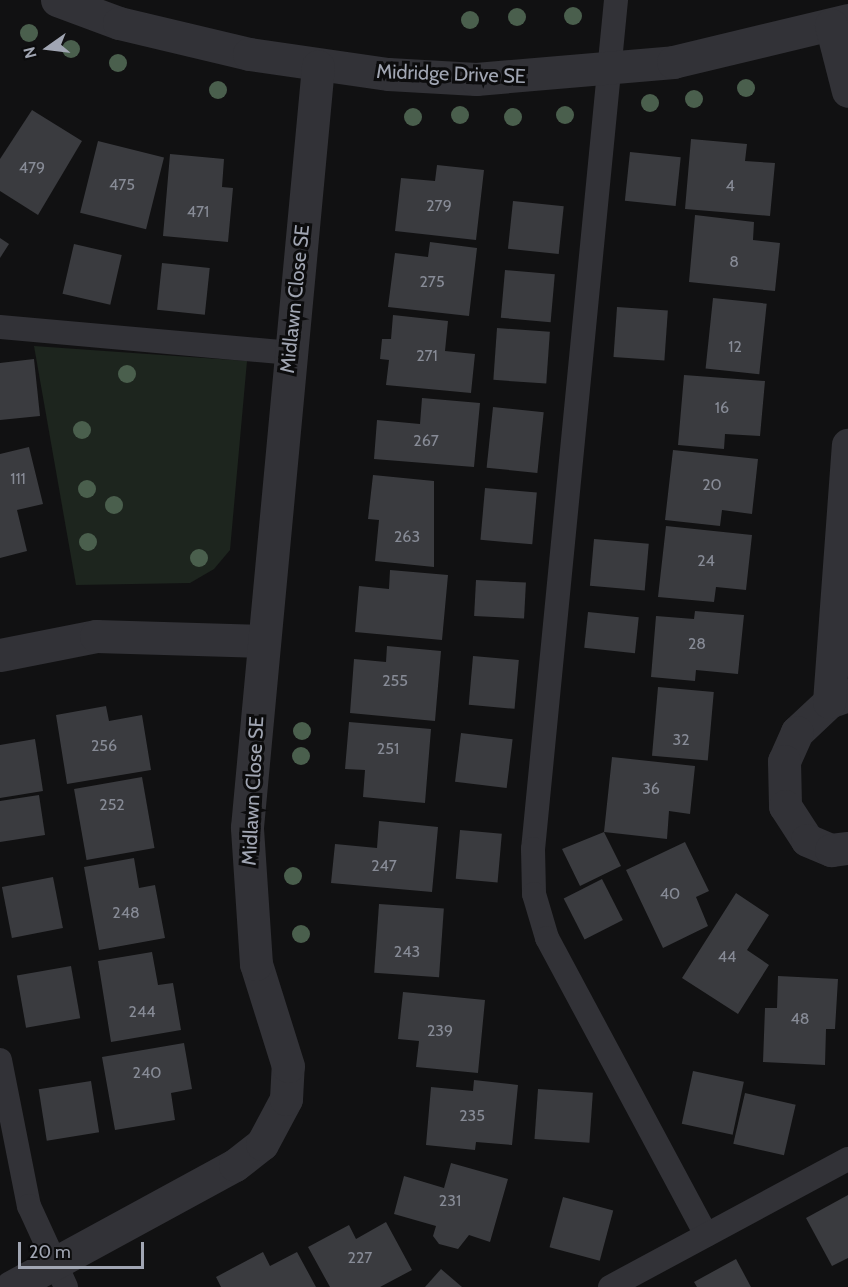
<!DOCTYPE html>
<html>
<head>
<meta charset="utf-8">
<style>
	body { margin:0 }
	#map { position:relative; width:848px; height:1287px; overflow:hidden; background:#111112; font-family:Cabin,sans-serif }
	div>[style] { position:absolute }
	.green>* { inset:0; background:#1d251e }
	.building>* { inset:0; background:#3a3b3f; transform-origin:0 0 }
	.lane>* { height:24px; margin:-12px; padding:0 12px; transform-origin:12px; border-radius:12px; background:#323237 }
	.street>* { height:33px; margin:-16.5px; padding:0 16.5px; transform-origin:16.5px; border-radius:16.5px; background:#323237 }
	.trees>* { width:18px; height:18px; margin:-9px; border-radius:50%; background:#4a5f4d }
	span { translate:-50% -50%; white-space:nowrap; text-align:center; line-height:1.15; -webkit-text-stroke:6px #0c0c0d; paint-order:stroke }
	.number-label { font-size:16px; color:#878b96 }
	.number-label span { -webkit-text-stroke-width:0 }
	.street-label { font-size:20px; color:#a1a6b3 }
	.north { position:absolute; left:18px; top:18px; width:60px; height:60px; -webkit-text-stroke:4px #0c0c0d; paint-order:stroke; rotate:256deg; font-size:16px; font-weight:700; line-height:24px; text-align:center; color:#a1a6b3 }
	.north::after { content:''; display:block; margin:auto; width:21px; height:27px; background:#a1a6b3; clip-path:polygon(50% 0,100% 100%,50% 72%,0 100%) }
	.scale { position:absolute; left:18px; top:1242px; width:126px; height:27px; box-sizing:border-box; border:3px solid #a1a6b3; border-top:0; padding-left:8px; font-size:18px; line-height:21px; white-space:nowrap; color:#a1a6b3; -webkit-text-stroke:4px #0c0c0d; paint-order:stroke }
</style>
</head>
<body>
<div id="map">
	<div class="green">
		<i style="clip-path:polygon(34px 346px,247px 361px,230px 550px,214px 569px,190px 583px,76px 585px)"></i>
	</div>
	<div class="building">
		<i style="clip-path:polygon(32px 110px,82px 141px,38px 215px,0 191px,0 159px)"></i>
		<i style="clip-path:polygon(691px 139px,747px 144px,745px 161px,775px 163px,770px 216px,685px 209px)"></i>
		<i style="left:98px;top:141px;width:68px;height:74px;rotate:14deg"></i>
		<i style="left:630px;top:152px;width:51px;height:49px;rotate:6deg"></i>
		<i style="clip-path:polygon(170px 154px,224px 159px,222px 187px,233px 188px,228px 242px,163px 236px)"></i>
		<i style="clip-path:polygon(437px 165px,484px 170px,476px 240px,395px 231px,401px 178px,435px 181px)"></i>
		<i style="left:513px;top:201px;width:51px;height:48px;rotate:6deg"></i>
		<i style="clip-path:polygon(695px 215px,754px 222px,753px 240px,780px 243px,775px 291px,689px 282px)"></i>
		<i style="clip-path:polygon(0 238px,9px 244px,0 258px)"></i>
		<i style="clip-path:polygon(430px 242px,477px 248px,469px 316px,388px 307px,395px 253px,428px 257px)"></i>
		<i style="left:74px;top:244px;width:49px;height:51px;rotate:13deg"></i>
		<i style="left:162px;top:263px;width:48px;height:47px;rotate:6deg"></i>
		<i style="left:505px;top:270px;width:50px;height:48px;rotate:5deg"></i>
		<i style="left:713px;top:298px;width:54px;height:71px;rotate:6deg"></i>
		<i style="left:617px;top:307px;width:51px;height:50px;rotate:4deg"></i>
		<i style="clip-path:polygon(393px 315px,448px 321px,445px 351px,475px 354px,471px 393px,386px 385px,389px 360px,380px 359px,382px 339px,391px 339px)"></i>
		<i style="left:497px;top:328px;width:53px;height:52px;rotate:4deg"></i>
		<i style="clip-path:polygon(34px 359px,40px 416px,0 420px,0 363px)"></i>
		<i style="clip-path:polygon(684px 375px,765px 381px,760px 436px,725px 434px,724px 449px,678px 445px)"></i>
		<i style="clip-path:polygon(422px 398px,480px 403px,474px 467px,374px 459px,377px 420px,420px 424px)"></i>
		<i style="left:493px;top:407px;width:51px;height:61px;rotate:6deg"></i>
		<i style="clip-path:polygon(29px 447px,43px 504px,17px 510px,27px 551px,0 558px,0 454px)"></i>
		<i style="clip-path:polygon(673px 450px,758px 459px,752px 514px,722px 510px,720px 526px,665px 520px)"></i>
		<i style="clip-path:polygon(373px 475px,434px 481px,434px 567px,375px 561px,379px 520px,368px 519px)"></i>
		<i style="left:485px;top:488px;width:52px;height:52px;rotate:5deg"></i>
		<i style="clip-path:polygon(666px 526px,752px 535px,746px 590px,716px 587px,714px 602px,658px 597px)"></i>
		<i style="left:594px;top:539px;width:55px;height:47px;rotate:5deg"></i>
		<i style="clip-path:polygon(390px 570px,448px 575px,442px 640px,355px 632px,359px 586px,389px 589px)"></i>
		<i style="left:476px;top:580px;width:50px;height:36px;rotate:3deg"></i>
		<i style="clip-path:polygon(695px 611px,744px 615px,738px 674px,696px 670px,695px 681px,651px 677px,656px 616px,694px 619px)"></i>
		<i style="left:588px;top:612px;width:51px;height:36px;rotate:6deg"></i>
		<i style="clip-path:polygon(387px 646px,441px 651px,435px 721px,350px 713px,354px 659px,386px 662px)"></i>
		<i style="left:473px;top:656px;width:46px;height:49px;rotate:5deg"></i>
		<i style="left:658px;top:687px;width:56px;height:69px;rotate:5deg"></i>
		<i style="clip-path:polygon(106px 706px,109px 721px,142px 715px,151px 770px,67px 784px,56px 715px)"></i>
		<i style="clip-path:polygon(349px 722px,431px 729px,425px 803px,363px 797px,365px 770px,345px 769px)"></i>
		<i style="left:461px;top:733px;width:52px;height:49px;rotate:7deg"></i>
		<i style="clip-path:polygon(35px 739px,43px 791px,0 798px,0 745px)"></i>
		<i style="clip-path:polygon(612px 757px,695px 766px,690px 814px,669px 811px,667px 839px,604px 832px,621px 866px,580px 886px,562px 849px,604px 832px)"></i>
		<i style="left:142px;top:777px;width:72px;height:69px;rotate:80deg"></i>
		<i style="clip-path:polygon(39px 795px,45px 835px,0 842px,0 801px)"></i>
		<i style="clip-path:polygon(379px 821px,438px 827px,432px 892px,331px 883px,335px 844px,377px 848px)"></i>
		<i style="left:460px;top:830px;width:42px;height:49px;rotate:5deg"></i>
		<i style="clip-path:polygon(685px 842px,709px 891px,696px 897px,708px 926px,663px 948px,626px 870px)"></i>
		<i style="clip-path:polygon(134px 858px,139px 888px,155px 885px,165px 938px,99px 950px,84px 867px)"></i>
		<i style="left:53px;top:877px;width:52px;height:52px;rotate:79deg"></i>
		<i style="left:602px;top:879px;width:46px;height:43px;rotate:63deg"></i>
		<i style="clip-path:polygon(736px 893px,769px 915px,747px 950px,769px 965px,738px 1014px,682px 978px)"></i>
		<i style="left:379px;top:904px;width:65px;height:69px;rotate:4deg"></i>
		<i style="clip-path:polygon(152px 952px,158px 985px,173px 983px,181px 1030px,111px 1042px,98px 961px)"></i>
		<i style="left:71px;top:966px;width:53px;height:55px;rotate:80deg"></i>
		<i style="clip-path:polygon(778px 976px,838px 979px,835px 1029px,826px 1029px,825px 1065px,763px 1062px,765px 1008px,777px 1008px)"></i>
		<i style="clip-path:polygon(403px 992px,485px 1000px,478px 1073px,416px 1067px,419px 1041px,398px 1039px)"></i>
		<i style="clip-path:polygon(184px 1043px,192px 1089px,171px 1093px,175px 1120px,115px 1130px,102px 1057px)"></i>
		<i style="left:693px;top:1071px;width:52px;height:54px;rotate:12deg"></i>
		<i style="clip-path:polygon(474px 1080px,518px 1085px,512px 1145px,476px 1142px,475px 1150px,426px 1145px,431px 1087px,473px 1091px)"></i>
		<i style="left:91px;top:1081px;width:52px;height:53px;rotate:81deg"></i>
		<i style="left:538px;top:1089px;width:55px;height:50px;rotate:4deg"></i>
		<i style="left:745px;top:1093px;width:52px;height:52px;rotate:13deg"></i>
		<i style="clip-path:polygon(451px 1163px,508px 1179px,490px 1242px,469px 1235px,458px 1249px,439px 1244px,433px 1236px,436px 1226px,394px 1214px,404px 1176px,444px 1188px)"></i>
		<i style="clip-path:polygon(848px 1195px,848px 1258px,832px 1266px,806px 1218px)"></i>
		<i style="left:563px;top:1197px;width:52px;height:52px;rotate:15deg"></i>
		<i style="clip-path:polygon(386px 1222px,412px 1270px,380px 1287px,330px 1287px,308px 1247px,349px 1225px,356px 1239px)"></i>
		<i style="clip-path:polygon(263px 1252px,270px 1266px,297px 1252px,316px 1287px,221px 1287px,216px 1277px)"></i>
		<i style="clip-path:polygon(736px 1259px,751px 1287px,697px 1287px,694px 1282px)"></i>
		<i style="clip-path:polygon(441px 1269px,462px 1287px,425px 1287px)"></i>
	</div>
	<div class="lane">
		<i style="left:616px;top:0;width:853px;rotate:95.58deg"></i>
		<i style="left:533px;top:849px;width:45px;rotate:88.7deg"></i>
		<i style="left:534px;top:894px;width:46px;rotate:73.5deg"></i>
		<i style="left:547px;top:938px;width:337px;rotate:61.8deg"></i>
		<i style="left:0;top:327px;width:290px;rotate:5.1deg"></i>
		<i style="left:0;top:1060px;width:149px;rotate:78.8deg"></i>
		<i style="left:29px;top:1206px;width:89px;rotate:65.4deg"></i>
		<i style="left:610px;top:1287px;width:270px;rotate:-28.3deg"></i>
	</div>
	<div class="street">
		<i style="left:57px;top:0;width:66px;rotate:20.4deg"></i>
		<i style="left:119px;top:23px;width:134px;rotate:13.4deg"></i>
		<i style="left:249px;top:54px;width:140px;rotate:8.2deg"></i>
		<i style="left:388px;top:74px;width:88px;rotate:3.3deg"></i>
		<i style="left:476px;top:79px;width:198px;rotate:-4.9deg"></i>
		<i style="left:673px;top:62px;width:180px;rotate:-13.5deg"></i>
		<i style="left:831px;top:25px;width:68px;rotate:75.6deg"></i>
		<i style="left:0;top:655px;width:98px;rotate:-11.2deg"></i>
		<i style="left:96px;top:636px;width:168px;rotate:1.7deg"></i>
		<i style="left:848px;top:695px;width:20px;rotate:160deg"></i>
		<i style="left:829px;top:702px;width:44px;rotate:136.8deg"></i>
		<i style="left:797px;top:732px;width:32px;rotate:114deg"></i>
		<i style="left:784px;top:761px;width:45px;rotate:88.7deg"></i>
		<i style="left:785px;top:806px;width:40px;rotate:57.1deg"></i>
		<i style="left:807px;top:840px;width:26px;rotate:23deg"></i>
		<i style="left:831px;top:850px;width:17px;rotate:-7deg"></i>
		<i style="left:829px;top:702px;width:258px;rotate:-85.8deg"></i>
		<i style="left:11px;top:1287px;width:255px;rotate:-28.6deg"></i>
		<i style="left:235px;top:1165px;width:34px;rotate:-38deg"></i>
		<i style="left:262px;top:1144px;width:51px;rotate:-61.9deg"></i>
		<i style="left:286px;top:1099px;width:33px;rotate:-87deg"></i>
		<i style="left:288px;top:1066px;width:107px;rotate:-107.4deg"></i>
		<i style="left:256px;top:964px;width:137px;rotate:-93.8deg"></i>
		<i style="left:247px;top:827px;width:764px;rotate:-84.67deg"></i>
	</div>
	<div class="trees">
		<i style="left:573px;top:16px"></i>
		<i style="left:517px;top:17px"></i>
		<i style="left:470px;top:20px"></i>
		<i style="left:29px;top:33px"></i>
		<i style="left:71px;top:49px"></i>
		<i style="left:118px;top:63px"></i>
		<i style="left:746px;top:88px"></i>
		<i style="left:218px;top:90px"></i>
		<i style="left:694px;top:99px"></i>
		<i style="left:650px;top:103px"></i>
		<i style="left:460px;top:115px"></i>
		<i style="left:565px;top:115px"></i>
		<i style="left:413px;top:117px"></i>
		<i style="left:513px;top:117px"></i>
		<i style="left:127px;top:374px"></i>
		<i style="left:82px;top:430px"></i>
		<i style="left:87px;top:489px"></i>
		<i style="left:114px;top:505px"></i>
		<i style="left:88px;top:542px"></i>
		<i style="left:199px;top:558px"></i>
		<i style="left:302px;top:731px"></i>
		<i style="left:301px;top:756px"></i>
		<i style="left:293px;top:876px"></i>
		<i style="left:301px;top:934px"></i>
	</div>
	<div class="number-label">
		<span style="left:32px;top:168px">479</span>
		<span style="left:122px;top:185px">475</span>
		<span style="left:730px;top:186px">4</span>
		<span style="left:439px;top:206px">279</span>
		<span style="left:198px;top:212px">471</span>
		<span style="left:734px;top:262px">8</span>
		<span style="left:432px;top:282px">275</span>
		<span style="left:735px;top:347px">12</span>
		<span style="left:427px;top:356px">271</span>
		<span style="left:722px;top:408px">16</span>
		<span style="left:426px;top:441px">267</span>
		<span style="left:18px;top:479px">111</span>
		<span style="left:712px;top:485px">20</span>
		<span style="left:407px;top:537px">263</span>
		<span style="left:706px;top:561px">24</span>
		<span style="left:697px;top:644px">28</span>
		<span style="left:395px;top:681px">255</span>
		<span style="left:681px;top:740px">32</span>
		<span style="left:104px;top:746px">256</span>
		<span style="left:388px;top:749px">251</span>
		<span style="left:651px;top:789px">36</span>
		<span style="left:112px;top:805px">252</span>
		<span style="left:384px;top:866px">247</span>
		<span style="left:670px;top:894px">40</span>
		<span style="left:126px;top:913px">248</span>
		<span style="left:407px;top:952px">243</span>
		<span style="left:727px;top:957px">44</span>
		<span style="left:142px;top:1012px">244</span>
		<span style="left:800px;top:1019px">48</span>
		<span style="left:440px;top:1031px">239</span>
		<span style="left:147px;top:1073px">240</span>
		<span style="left:472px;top:1116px">235</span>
		<span style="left:450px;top:1201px">231</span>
		<span style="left:360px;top:1258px">227</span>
	</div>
	<div class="street-label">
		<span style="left:451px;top:74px;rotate:2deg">Midridge Drive SE</span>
		<span style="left:295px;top:299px;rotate:-84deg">Midlawn Close SE</span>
		<span style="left:253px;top:791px;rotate:-87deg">Midlawn Close SE</span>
	</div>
	<div class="north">N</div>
	<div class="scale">20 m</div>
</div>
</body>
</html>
